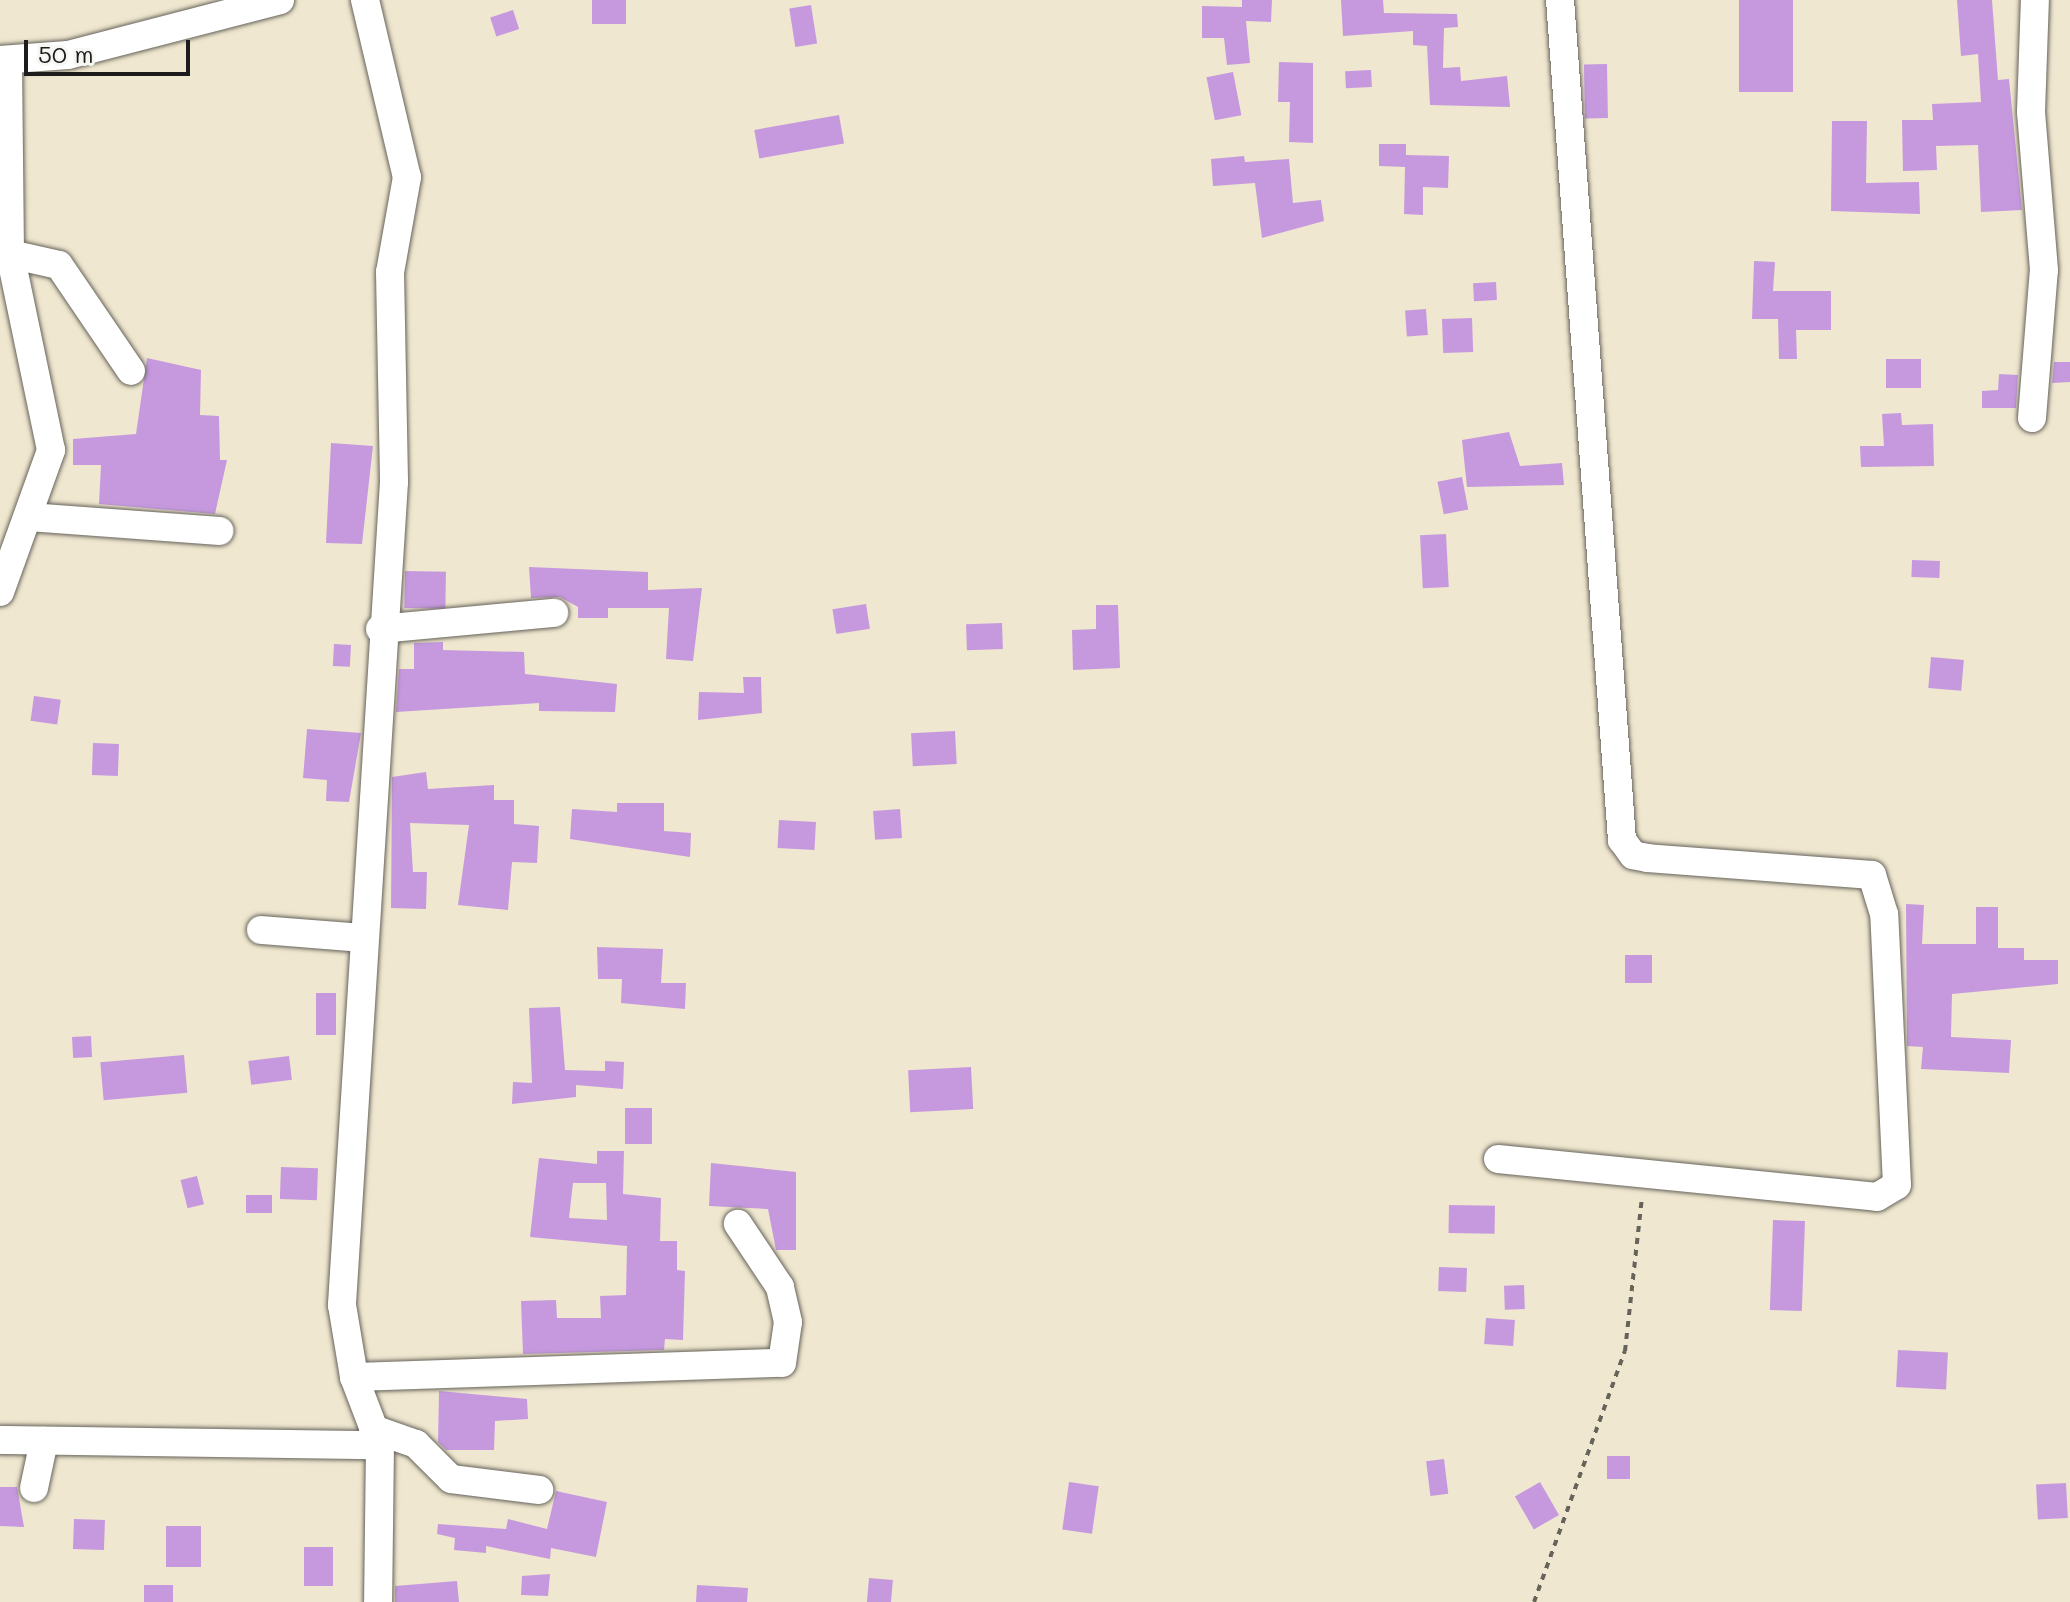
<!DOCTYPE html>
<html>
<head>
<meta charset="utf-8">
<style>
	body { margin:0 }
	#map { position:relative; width:2070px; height:1602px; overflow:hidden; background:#efe7cf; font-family:Mali,sans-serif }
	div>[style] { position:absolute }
	.building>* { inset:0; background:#c699df; transform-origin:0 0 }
	.path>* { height:4px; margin-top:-2px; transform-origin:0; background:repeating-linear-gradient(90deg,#66635b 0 6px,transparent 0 12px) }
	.roads { filter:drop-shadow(0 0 2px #66635b) drop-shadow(0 0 2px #66635b) }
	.minor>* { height:28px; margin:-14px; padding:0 14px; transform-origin:14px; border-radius:14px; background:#fff }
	span { translate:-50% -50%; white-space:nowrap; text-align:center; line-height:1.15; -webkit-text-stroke:8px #f6f6f2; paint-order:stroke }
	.scale { position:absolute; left:24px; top:40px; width:166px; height:36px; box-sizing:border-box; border:4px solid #1c1c1c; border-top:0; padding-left:10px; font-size:24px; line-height:28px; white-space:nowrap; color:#1c1c1c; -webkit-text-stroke:6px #f6f6f2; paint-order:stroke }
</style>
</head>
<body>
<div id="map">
	<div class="building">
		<i style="left:592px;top:0;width:34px;height:24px"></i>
		<i style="clip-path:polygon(1242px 0,1272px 0,1271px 22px,1246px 21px,1250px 63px,1227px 65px,1224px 38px,1202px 38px,1202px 6px,1242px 7px)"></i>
		<i style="clip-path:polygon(1341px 0,1383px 0,1384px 13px,1457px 14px,1458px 27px,1444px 28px,1443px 68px,1460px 67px,1461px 81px,1507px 76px,1510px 107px,1430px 105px,1427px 46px,1413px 45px,1413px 31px,1343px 36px)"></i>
		<i style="left:1739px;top:0;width:54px;height:92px"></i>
		<i style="clip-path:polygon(1957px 0,1992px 0,1998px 80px,2009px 79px,2022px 210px,1981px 212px,1978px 145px,1936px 146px,1937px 170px,1903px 171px,1902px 120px,1933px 120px,1932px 104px,1981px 102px,1978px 54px,1961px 56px)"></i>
		<i style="left:811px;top:5px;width:39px;height:22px;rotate:81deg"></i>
		<i style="left:513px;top:10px;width:20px;height:24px;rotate:72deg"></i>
		<i style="clip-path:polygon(1279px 62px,1313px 63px,1313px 143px,1289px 142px,1290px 102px,1278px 102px)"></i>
		<i style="left:1607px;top:64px;width:54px;height:23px;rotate:89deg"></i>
		<i style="left:1371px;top:70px;width:17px;height:26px;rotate:87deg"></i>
		<i style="left:1233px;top:72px;width:44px;height:27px;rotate:79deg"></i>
		<i style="left:839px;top:115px;width:29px;height:86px;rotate:80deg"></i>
		<i style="clip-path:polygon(1832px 121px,1867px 121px,1866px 183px,1919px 182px,1920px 214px,1831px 211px)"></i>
		<i style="clip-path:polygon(1379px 144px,1406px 144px,1406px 155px,1449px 156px,1448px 188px,1423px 187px,1423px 215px,1404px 214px,1405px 167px,1379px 166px)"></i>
		<i style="clip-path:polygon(1244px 156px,1245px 162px,1289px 159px,1293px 203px,1321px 200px,1324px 221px,1262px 238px,1255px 183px,1213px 186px,1211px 159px)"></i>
		<i style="clip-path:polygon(1754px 261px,1775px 262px,1773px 291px,1831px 291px,1831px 330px,1796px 330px,1797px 359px,1779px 359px,1778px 319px,1752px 319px)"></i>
		<i style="left:1496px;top:282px;width:18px;height:23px;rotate:87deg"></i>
		<i style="left:1426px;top:309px;width:26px;height:21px;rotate:86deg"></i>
		<i style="left:1472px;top:318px;width:34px;height:30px;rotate:88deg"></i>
		<i style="clip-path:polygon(147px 358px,201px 370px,200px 415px,219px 416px,220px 460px,227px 460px,215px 514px,99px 504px,101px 465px,73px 465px,73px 439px,136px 434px)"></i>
		<i style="left:1886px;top:359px;width:35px;height:29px"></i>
		<i style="clip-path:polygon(2054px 362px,2070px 362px,2070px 382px,2052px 383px)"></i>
		<i style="clip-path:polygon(1999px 374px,2018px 375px,2016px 408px,1982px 408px,1982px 391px,1998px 390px)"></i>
		<i style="clip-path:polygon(1901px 413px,1902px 425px,1933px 424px,1934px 466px,1861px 467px,1860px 446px,1884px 446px,1882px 414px)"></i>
		<i style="clip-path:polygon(1509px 432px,1520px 466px,1562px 463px,1564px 485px,1467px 487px,1462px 440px)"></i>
		<i style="clip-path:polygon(331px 443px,373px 446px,362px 544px,326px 543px)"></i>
		<i style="left:1462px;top:477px;width:33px;height:25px;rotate:79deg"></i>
		<i style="left:1446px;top:534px;width:53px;height:26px;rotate:87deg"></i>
		<i style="left:1912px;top:560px;width:28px;height:17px;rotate:2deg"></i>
		<i style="clip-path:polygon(529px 567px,648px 572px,648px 590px,702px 588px,693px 661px,666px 659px,669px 608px,608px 608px,608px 618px,578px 618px,578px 607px,560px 597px,531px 598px)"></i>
		<i style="left:405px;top:571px;width:41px;height:37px;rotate:1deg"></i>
		<i style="left:866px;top:604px;width:25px;height:34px;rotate:81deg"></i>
		<i style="clip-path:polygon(1096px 605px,1118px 605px,1120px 668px,1073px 670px,1072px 630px,1096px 629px)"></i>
		<i style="left:1002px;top:623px;width:26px;height:36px;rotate:88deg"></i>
		<i style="clip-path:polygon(443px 642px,443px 650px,524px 652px,525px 674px,617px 684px,615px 712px,539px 711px,539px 703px,396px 712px,399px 669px,414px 669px,414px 643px)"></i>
		<i style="left:334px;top:644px;width:17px;height:22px;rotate:3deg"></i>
		<i style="left:1931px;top:657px;width:33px;height:31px;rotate:5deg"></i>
		<i style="clip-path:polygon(743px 677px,761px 677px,762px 713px,698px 720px,699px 692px,744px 693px)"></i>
		<i style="left:34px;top:696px;width:27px;height:25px;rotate:8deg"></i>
		<i style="clip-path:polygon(307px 729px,361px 733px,349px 802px,326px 801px,327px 780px,303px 778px)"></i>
		<i style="left:955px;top:731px;width:33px;height:44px;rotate:87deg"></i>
		<i style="left:93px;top:743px;width:26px;height:32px;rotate:2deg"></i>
		<i style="clip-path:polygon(426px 772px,428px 789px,494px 785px,494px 800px,514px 800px,514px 824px,539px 826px,537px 863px,512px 862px,508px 910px,458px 905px,469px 825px,410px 823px,413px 872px,427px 872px,426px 909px,391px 908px,392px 777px)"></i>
		<i style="clip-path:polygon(617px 803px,664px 803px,664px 831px,691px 833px,690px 857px,570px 839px,572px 809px,617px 812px)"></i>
		<i style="left:900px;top:809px;width:29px;height:27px;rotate:86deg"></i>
		<i style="left:779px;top:820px;width:37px;height:28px;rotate:3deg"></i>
		<i style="clip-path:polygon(1906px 904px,1924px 905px,1922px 944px,1976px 944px,1976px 907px,1998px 907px,1998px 948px,2024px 948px,2024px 960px,2058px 960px,2058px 984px,1952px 994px,1951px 1037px,2011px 1040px,2009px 1073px,1921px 1069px,1923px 1047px,1907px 1046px)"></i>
		<i style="clip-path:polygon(597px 947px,663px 949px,661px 983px,686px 983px,685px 1009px,621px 1003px,622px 979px,598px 979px)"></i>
		<i style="left:1625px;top:955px;width:27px;height:28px"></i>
		<i style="left:316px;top:993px;width:20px;height:42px"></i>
		<i style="clip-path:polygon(560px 1007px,565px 1070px,605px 1071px,605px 1061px,624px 1062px,623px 1089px,576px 1085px,576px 1097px,512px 1104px,513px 1082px,532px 1083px,529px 1008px)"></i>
		<i style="left:91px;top:1036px;width:21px;height:19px;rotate:87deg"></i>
		<i style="left:184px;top:1055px;width:38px;height:84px;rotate:85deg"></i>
		<i style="left:289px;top:1056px;width:24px;height:41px;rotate:83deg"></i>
		<i style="left:971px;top:1067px;width:42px;height:63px;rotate:87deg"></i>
		<i style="left:625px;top:1108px;width:27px;height:36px"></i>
		<i style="clip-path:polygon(evenodd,597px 1151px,624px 1151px,623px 1194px,661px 1198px,660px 1241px,677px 1241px,677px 1270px,685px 1271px,683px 1340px,665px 1339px,664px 1350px,523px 1354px,521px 1301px,556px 1300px,557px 1318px,601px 1318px,600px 1296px,626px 1295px,627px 1246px,530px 1237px,539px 1158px,597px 1164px,597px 1151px,573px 1183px,606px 1183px,607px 1220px,569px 1218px,573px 1183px)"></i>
		<i style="clip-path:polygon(711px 1163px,796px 1172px,796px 1250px,776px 1250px,768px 1209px,709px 1206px)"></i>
		<i style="left:281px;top:1167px;width:37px;height:32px;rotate:2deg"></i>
		<i style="left:197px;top:1176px;width:29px;height:17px;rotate:76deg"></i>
		<i style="left:272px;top:1195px;width:18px;height:26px;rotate:90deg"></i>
		<i style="left:1449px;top:1205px;width:46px;height:28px;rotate:1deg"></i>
		<i style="left:1773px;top:1220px;width:32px;height:90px;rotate:2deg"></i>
		<i style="left:1439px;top:1267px;width:28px;height:24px;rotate:2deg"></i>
		<i style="left:1524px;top:1285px;width:24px;height:20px;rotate:88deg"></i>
		<i style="left:1486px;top:1318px;width:29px;height:26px;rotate:4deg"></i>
		<i style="left:1898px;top:1350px;width:50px;height:37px;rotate:3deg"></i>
		<i style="clip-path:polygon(439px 1391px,527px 1399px,528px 1419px,495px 1421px,494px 1450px,446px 1450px,438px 1442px)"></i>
		<i style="left:1607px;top:1456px;width:23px;height:23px"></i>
		<i style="left:1444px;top:1459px;width:35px;height:18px;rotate:83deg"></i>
		<i style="left:1069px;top:1482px;width:30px;height:48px;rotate:8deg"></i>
		<i style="left:1540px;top:1482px;width:38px;height:29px;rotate:60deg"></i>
		<i style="left:2066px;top:1483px;width:35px;height:30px;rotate:87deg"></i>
		<i style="clip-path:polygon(0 1487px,17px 1487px,24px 1527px,0 1526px)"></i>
		<i style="clip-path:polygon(556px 1491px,607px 1502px,596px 1557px,551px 1548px,550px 1559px,486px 1546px,486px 1553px,454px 1550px,455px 1538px,437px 1534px,438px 1524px,506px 1529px,508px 1519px,547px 1529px)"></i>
		<i style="left:74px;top:1519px;width:31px;height:30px;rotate:2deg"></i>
		<i style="left:166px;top:1526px;width:35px;height:41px"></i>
		<i style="left:304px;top:1547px;width:29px;height:39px"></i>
		<i style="clip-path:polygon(550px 1574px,548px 1596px,521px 1595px,522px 1576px)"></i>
		<i style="left:869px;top:1578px;width:24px;height:24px;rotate:5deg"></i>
		<i style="clip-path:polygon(457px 1581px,459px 1602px,395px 1602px,395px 1586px)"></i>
		<i style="left:144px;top:1585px;width:29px;height:17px"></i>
		<i style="clip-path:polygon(697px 1585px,748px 1588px,747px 1602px,696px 1602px)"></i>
	</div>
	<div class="path">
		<i style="left:1534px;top:1602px;width:267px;rotate:-70.1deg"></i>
		<i style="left:1625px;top:1351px;width:155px;rotate:-83.7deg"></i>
	</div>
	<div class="roads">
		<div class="minor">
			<i style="left:365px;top:0;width:182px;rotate:76.7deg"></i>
			<i style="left:407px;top:177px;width:97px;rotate:100.1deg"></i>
			<i style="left:390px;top:272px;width:210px;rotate:88.9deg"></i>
			<i style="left:394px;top:482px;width:825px;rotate:93.62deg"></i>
			<i style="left:342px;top:1305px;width:73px;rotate:80.5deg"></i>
			<i style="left:354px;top:1377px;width:73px;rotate:69.1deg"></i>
			<i style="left:380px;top:1445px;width:157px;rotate:90.7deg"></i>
			<i style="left:0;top:60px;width:68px;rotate:-4.2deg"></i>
			<i style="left:68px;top:55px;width:219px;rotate:-14.5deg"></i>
			<i style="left:10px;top:254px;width:50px;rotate:12.7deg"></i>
			<i style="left:59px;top:265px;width:128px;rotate:55.8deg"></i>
			<i style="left:2032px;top:418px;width:148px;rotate:-85.4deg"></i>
			<i style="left:2044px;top:270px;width:159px;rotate:-94.7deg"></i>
			<i style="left:2031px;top:112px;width:112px;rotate:-88deg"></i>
			<i style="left:29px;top:517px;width:191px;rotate:4.2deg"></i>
			<i style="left:0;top:592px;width:151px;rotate:-70.2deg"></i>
			<i style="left:51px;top:450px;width:200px;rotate:-101.8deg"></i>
			<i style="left:10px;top:254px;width:194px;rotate:-90.6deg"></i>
			<i style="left:380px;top:629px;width:175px;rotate:-5.3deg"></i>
			<i style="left:261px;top:930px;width:101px;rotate:4.5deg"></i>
			<i style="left:1498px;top:1159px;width:381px;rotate:5.7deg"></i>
			<i style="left:1877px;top:1197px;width:23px;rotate:-31deg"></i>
			<i style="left:1897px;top:1185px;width:271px;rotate:-92.7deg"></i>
			<i style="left:1884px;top:914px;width:41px;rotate:-107.1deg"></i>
			<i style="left:1872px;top:875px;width:225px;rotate:-175.7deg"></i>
			<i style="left:1648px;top:858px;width:15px;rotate:-169deg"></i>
			<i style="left:1633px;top:855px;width:19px;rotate:-126deg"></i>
			<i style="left:1622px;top:840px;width:842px;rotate:-94.22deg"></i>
			<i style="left:354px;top:1377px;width:428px;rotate:-1.9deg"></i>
			<i style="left:782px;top:1363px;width:41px;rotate:-81.7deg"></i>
			<i style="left:788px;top:1322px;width:36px;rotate:-103deg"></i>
			<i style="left:780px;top:1287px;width:76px;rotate:-123.7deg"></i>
			<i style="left:373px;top:1429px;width:46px;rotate:19.2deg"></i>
			<i style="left:416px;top:1444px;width:49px;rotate:45deg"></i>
			<i style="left:451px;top:1479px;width:89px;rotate:7.1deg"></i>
			<i style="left:0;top:1440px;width:380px;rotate:0.8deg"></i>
			<i style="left:34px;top:1488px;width:48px;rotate:-78deg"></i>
		</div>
	</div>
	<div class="scale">50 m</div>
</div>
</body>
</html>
